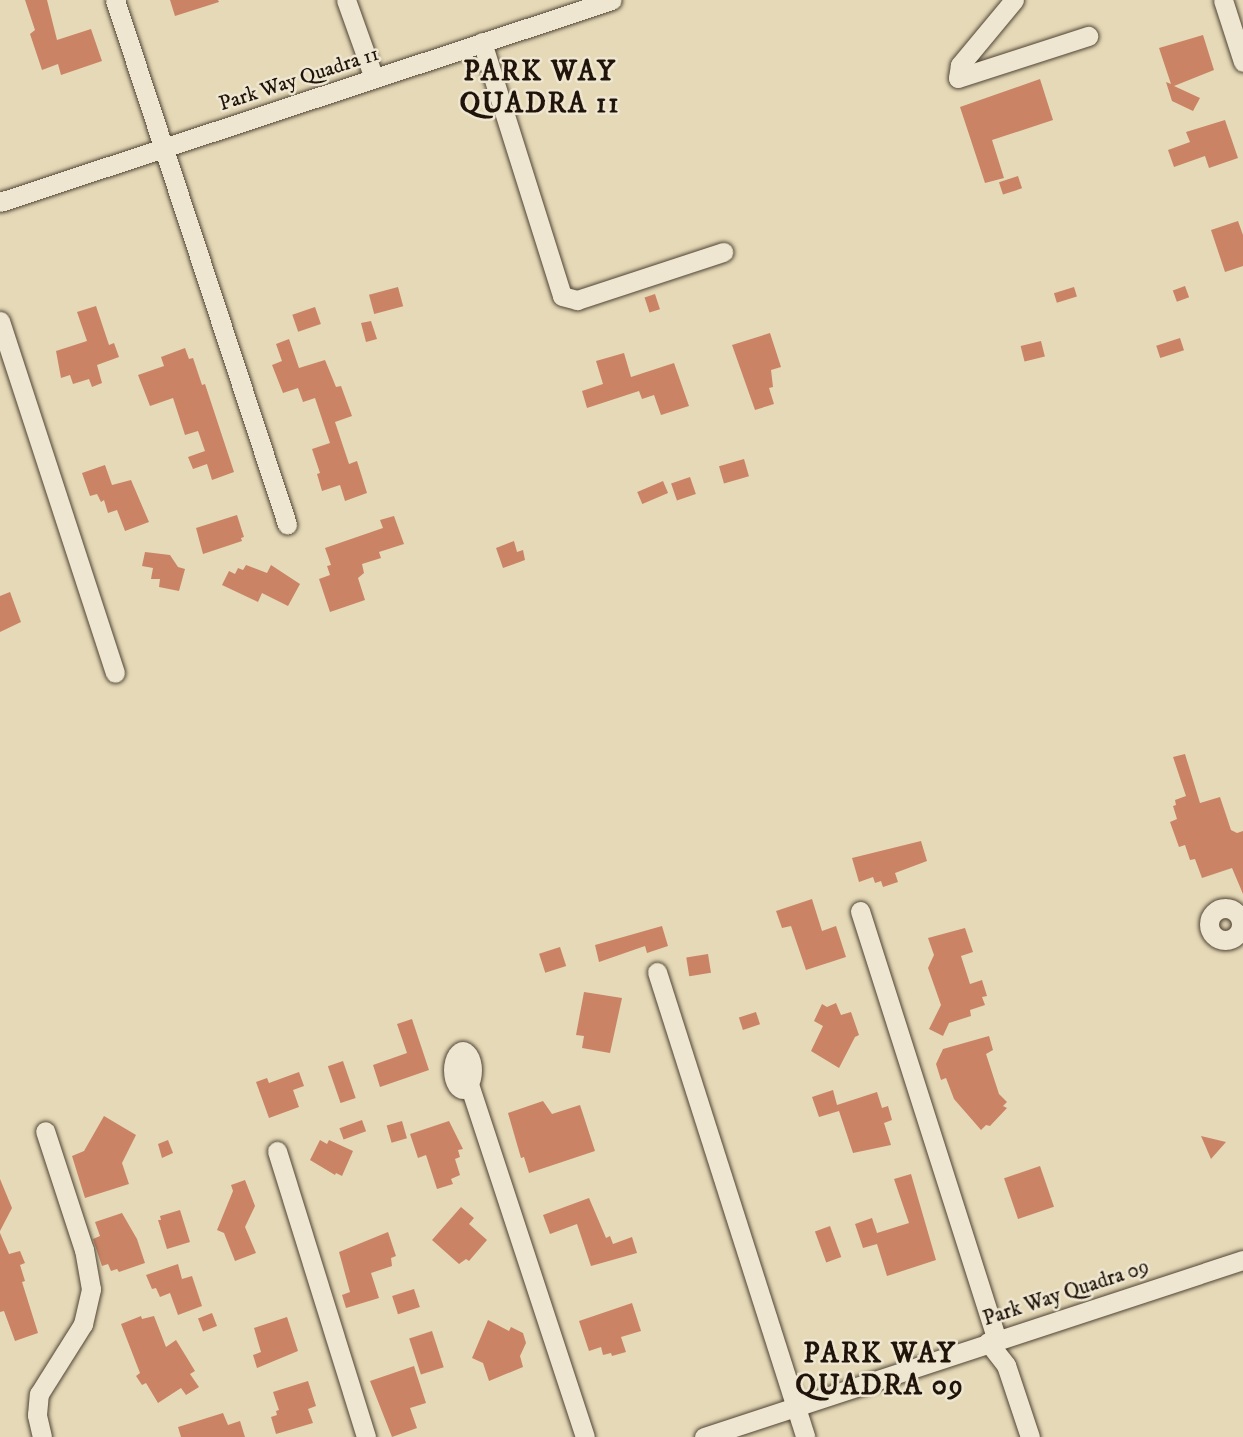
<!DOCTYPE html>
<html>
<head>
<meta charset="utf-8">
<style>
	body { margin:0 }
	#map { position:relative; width:1243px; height:1437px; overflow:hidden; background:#e5d9b7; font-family:"IM FELL DW Pica",serif }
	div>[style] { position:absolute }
	.building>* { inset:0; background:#ca8465; transform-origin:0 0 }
	.roads { filter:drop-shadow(0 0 2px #504435) drop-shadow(0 0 2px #504435) }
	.minor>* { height:19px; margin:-9.5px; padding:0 9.5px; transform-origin:9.5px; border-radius:9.5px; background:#eee6d0 }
	.minor>.ring { margin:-9.5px; padding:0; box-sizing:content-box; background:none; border:19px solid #eee6d0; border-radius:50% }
	span { translate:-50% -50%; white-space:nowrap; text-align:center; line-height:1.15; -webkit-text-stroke:5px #eee6d0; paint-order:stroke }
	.street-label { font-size:21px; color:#1f130a }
	.district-label { font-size:28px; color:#1f130a; font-weight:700; letter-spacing:2px }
</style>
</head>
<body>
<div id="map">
	<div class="building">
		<i style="clip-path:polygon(25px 0,47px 0,57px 40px,91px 29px,102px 61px,61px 75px,58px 64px,42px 70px,30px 34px,35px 30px)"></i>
		<i style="clip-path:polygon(170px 0,218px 0,219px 2px,175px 16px)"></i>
		<i style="clip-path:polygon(1203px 35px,1214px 70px,1174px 86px,1200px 98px,1193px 111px,1172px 101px,1166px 82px,1171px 84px,1159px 48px)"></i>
		<i style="clip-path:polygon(1040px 79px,1053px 120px,992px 140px,1004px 178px,985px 183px,960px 107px)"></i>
		<i style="clip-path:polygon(1225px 120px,1238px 158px,1209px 168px,1205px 156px,1174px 167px,1168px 150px,1190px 142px,1186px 132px)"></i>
		<i style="left:1018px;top:176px;width:13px;height:20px;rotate:72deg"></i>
		<i style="clip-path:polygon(1238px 221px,1243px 235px,1243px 266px,1225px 272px,1211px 230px)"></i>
		<i style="left:1185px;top:286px;width:12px;height:13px;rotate:70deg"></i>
		<i style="left:398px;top:287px;width:20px;height:30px;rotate:75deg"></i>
		<i style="left:1074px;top:287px;width:10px;height:21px;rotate:73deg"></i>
		<i style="left:655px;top:294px;width:16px;height:11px;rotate:72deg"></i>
		<i style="clip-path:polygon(96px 306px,109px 345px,114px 343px,119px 357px,97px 365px,102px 383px,92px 387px,89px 379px,73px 384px,70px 375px,61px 378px,56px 351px,87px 341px,77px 312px)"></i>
		<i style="left:315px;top:307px;width:18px;height:24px;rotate:71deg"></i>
		<i style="clip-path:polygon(371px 321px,377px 339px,366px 342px,361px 323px)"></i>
		<i style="clip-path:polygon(770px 333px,781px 367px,771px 370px,773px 387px,769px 388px,774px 404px,755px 410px,732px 345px)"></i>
		<i style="left:1180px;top:338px;width:13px;height:25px;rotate:72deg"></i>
		<i style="clip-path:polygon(289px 339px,299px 368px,325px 360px,336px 387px,341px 386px,352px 416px,335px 422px,349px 464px,357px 461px,367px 493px,345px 501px,340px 485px,322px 491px,317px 474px,320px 473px,312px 449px,330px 443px,315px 398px,303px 402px,298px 388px,283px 393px,272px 365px,282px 361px,276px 344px)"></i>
		<i style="left:1041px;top:341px;width:16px;height:21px;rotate:76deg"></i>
		<i style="clip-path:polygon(185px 348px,189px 359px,193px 358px,202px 385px,205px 384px,234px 472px,212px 480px,207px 464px,193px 469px,188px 457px,205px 451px,198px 431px,185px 435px,173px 398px,150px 406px,138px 375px,164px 366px,161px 357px)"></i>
		<i style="clip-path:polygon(624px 353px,631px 377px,674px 363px,689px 406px,661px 415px,654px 395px,642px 399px,639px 391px,587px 408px,582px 391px,603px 384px,596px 361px)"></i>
		<i style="left:744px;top:459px;width:18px;height:26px;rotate:74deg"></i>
		<i style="clip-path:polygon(105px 465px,112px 485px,131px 480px,149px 522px,125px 531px,117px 510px,108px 513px,104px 500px,101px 502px,97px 494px,90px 496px,82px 473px)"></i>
		<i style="left:690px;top:477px;width:18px;height:20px;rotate:71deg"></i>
		<i style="left:663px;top:481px;width:13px;height:28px;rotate:67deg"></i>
		<i style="clip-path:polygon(237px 515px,244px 537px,241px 538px,242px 541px,203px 554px,196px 528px)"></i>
		<i style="clip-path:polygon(394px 516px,404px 544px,379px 552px,381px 558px,362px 564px,364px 573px,358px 578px,365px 600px,330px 612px,319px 579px,330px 575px,327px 566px,331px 565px,325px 548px,383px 528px,380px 520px)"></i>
		<i style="clip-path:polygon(514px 541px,517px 552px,523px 550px,525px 560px,503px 568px,496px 548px)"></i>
		<i style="clip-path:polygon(145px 552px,170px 555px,178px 567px,185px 569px,179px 591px,159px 587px,160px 579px,151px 579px,153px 568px,142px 566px)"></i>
		<i style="clip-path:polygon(246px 565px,267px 573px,271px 565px,300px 584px,288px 606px,262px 593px,258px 602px,222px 585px,229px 571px,235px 574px,238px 568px,243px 570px)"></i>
		<i style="clip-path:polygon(10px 592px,21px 622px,0 632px,0 596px)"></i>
		<i style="clip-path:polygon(1185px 754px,1200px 803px,1220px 797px,1231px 830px,1237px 833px,1243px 831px,1243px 894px,1232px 868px,1202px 878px,1195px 859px,1190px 860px,1185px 845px,1179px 847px,1170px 822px,1177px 819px,1173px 806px,1176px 805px,1175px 800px,1186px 796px,1173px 757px)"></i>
		<i style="clip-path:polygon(921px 841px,927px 861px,895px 873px,898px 882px,883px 887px,881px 881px,875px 883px,873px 877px,859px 882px,852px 858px)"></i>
		<i style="clip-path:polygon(812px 899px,822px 931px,836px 926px,846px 957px,806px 970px,791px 926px,782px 928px,776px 911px)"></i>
		<i style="clip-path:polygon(662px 926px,668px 946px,647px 953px,645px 946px,599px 962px,595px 945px)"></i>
		<i style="clip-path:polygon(965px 928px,973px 952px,961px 956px,970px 984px,982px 980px,987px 996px,982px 997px,985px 1005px,970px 1010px,971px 1016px,949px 1023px,943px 1036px,929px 1029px,941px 1005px,928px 968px,934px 955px,928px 938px)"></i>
		<i style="left:560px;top:947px;width:20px;height:22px;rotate:72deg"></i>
		<i style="left:708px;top:954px;width:19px;height:22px;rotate:81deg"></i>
		<i style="clip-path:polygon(584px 992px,622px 998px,610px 1053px,582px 1048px,584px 1036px,576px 1035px)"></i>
		<i style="clip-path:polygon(836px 1003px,841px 1015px,851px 1012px,859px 1035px,855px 1037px,839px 1068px,811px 1051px,823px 1026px,814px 1021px,822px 1004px,827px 1007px)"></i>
		<i style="left:756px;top:1012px;width:13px;height:18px;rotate:72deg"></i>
		<i style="clip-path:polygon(412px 1019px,429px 1070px,380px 1087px,373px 1065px,407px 1053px,397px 1024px)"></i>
		<i style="clip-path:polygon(989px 1036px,993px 1050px,986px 1054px,999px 1094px,1007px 1102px,1003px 1106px,1007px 1108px,990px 1126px,986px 1125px,981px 1130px,954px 1099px,946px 1078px,941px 1080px,936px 1064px,943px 1049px)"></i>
		<i style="left:343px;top:1061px;width:39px;height:16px;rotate:71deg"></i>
		<i style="clip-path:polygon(299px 1072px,304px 1086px,293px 1090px,299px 1107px,269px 1118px,256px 1082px,267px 1078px,269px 1083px)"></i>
		<i style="clip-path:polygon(833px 1090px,837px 1105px,877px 1092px,882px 1108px,888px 1106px,892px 1120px,884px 1123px,891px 1145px,853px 1153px,839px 1111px,819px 1117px,812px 1097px)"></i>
		<i style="clip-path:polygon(543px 1101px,552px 1114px,580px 1105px,595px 1151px,529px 1173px,524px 1157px,521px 1158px,508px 1113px)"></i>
		<i style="clip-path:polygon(104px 1116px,136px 1135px,122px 1163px,129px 1184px,85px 1198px,72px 1156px,84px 1151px)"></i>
		<i style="left:362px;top:1120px;width:12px;height:24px;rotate:70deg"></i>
		<i style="left:402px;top:1121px;width:18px;height:16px;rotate:74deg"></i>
		<i style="clip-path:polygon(449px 1121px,463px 1149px,458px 1150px,460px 1157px,455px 1159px,460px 1175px,451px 1179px,453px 1184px,437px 1189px,426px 1155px,418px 1158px,410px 1134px)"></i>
		<i style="clip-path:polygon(1201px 1136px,1226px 1142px,1211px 1159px)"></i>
		<i style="clip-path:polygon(168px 1140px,173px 1153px,162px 1158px,158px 1144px)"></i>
		<i style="clip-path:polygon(320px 1140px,327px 1144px,329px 1140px,353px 1151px,342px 1176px,336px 1173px,335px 1175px,310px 1160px)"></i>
		<i style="left:1040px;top:1166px;width:43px;height:38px;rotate:71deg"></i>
		<i style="clip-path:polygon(911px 1174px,936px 1260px,887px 1276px,877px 1244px,863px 1248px,855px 1224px,872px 1218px,877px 1233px,909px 1223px,894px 1179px)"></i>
		<i style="clip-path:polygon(0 1179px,12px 1208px,0 1231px)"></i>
		<i style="clip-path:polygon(245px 1180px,255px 1206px,245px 1227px,256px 1253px,235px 1261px,224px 1233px,217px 1230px,233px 1191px,231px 1185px)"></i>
		<i style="clip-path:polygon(589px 1198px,606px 1238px,610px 1236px,613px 1244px,632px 1237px,637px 1253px,591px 1266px,577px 1224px,550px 1234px,543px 1215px)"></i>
		<i style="clip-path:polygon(461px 1207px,474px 1218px,469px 1224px,487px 1240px,469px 1261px,466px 1259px,459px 1264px,432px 1240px)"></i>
		<i style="clip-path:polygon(180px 1210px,190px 1242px,167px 1249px,158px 1220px,161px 1220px,160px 1216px)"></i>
		<i style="clip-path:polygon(122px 1213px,137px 1239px,145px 1263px,119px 1272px,117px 1269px,111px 1271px,108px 1264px,102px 1266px,93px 1239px,100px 1236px,95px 1222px)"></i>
		<i style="left:830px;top:1226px;width:33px;height:16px;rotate:70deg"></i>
		<i style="clip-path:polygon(388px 1232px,396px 1256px,391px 1258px,392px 1266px,371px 1273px,379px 1298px,346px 1308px,342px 1295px,350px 1292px,339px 1252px)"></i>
		<i style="clip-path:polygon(0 1233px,9px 1254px,20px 1251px,25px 1263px,20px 1265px,25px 1281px,22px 1282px,38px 1333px,15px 1341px,4px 1311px,0 1312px)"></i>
		<i style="clip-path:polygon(178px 1264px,182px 1279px,192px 1276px,202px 1306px,178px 1315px,170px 1293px,160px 1297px,156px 1288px,152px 1289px,146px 1275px)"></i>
		<i style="left:414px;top:1289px;width:19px;height:23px;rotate:72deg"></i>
		<i style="clip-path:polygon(632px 1303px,641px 1331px,621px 1337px,626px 1352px,612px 1356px,611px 1353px,603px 1355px,601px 1347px,589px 1351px,579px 1321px)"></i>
		<i style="left:212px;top:1313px;width:14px;height:15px;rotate:69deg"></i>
		<i style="clip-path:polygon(141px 1316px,142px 1319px,154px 1316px,166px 1347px,176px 1340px,195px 1371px,190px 1374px,199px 1387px,186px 1395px,181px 1388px,158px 1403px,146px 1383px,142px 1385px,136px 1376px,140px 1373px,121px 1324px)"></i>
		<i style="clip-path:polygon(287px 1317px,298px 1351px,257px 1368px,253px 1355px,261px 1352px,254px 1328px)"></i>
		<i style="clip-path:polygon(488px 1320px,509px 1331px,511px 1327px,523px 1333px,526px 1343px,520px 1356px,523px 1367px,489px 1381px,483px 1363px,472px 1358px)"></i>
		<i style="left:432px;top:1331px;width:38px;height:24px;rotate:72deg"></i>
		<i style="clip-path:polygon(414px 1366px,426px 1403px,410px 1408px,417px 1428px,392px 1437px,370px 1381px)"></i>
		<i style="clip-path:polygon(308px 1381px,316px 1406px,308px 1409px,313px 1423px,276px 1434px,271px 1417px,277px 1415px,276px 1411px,279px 1410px,273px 1392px)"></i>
		<i style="clip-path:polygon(223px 1413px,228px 1425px,240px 1421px,245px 1437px,181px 1437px,178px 1427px)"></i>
	</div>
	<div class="roads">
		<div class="minor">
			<i style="left:115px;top:0;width:552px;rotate:71.83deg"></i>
			<i style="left:346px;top:0;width:83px;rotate:70.3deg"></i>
			<i style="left:1014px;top:0;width:85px;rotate:129.7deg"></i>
			<i style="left:960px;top:65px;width:13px;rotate:99deg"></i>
			<i style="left:958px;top:78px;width:137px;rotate:-17.9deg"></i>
			<i style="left:1223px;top:0;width:65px;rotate:72.1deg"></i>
			<i style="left:482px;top:42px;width:266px;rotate:72.5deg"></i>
			<i style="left:562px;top:296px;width:16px;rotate:15deg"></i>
			<i style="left:577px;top:300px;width:154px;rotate:-18.2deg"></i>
			<i style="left:0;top:202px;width:644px;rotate:-18.27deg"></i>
			<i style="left:0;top:321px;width:370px;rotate:71.9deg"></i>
			<i class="ring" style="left:1209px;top:908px;width:13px;height:13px"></i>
			<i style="left:860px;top:911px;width:449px;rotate:72.3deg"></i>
			<i style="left:657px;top:972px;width:488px;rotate:72.3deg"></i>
			<i class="ring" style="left:453px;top:1051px;width:-1px;height:-1px"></i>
			<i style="left:464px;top:1069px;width:387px;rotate:71.8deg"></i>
			<i style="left:277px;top:1151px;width:300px;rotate:72.7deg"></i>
			<i style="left:988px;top:1342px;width:29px;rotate:52deg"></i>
			<i style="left:1006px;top:1365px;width:76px;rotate:71.6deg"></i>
			<i style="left:42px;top:1437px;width:23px;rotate:-103deg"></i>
			<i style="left:37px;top:1415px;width:21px;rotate:-85deg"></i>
			<i style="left:39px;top:1394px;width:83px;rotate:-57.8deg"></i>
			<i style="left:83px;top:1324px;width:36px;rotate:-77deg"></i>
			<i style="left:91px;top:1289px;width:40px;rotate:-100deg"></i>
			<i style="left:84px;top:1250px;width:125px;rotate:-108.1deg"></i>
			<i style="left:704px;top:1437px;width:567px;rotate:-18.18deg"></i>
		</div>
	</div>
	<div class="street-label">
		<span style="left:299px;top:79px;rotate:-18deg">Park Way Quadra 11</span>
		<span style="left:1066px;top:1293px;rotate:-18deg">Park Way Quadra 09</span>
	</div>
	<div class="district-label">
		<span style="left:540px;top:88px">PARK WAY<br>QUADRA 11</span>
		<span style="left:880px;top:1370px">PARK WAY<br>QUADRA 09</span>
	</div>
</div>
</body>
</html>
